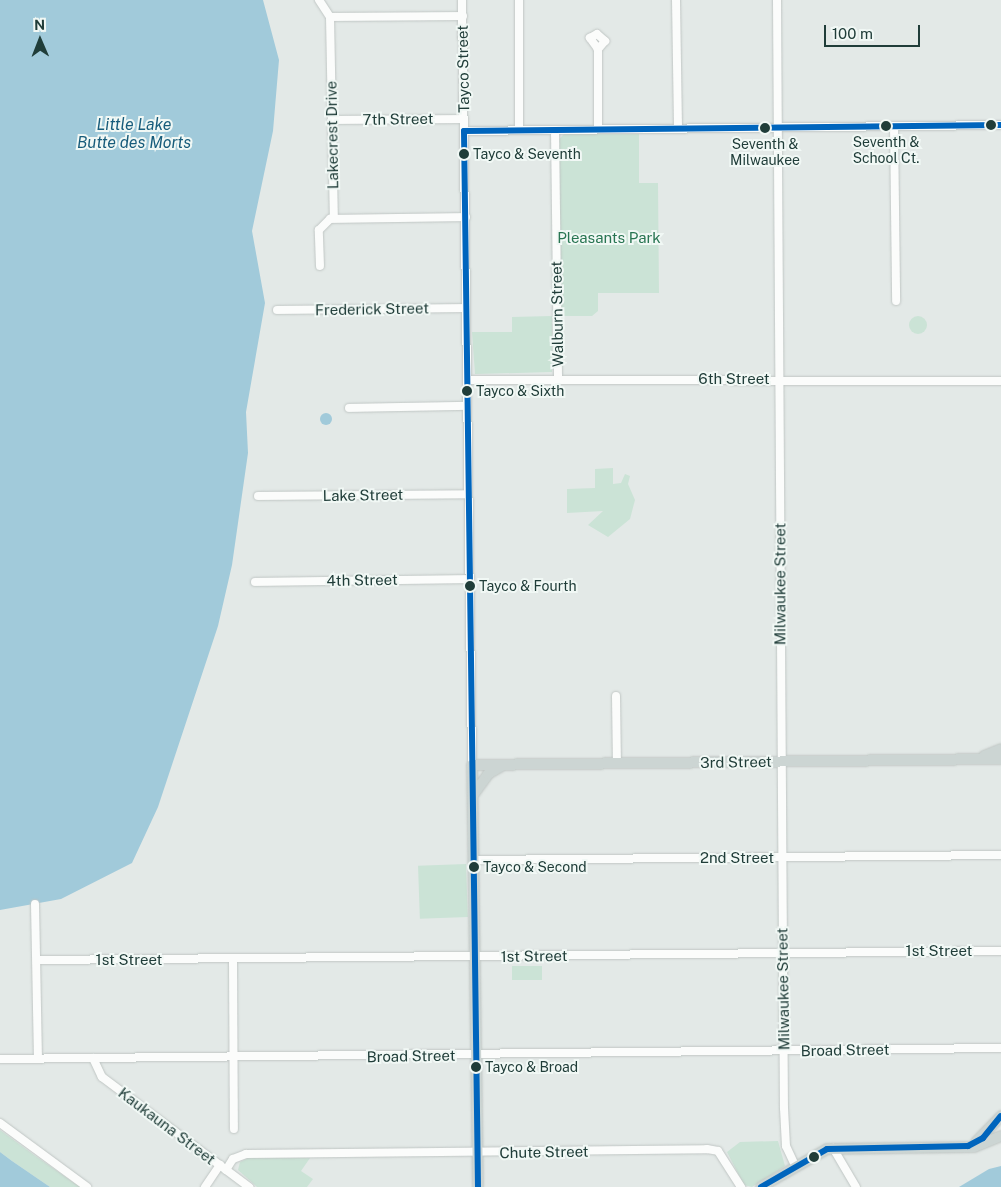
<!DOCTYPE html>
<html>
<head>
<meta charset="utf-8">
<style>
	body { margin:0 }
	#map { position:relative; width:1001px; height:1187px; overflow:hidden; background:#e3e9e7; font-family:"Public Sans",sans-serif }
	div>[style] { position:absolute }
	.green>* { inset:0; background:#cbe3d6; transform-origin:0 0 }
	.round { border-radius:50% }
	.water>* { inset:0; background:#a1cada }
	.roads { filter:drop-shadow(0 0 1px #c0c6c4) drop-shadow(0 0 1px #c0c6c4) }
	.minor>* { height:8px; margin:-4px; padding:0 4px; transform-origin:4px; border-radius:4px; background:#fbfcfb }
	.major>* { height:10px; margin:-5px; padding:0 5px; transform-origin:5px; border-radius:5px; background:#ccd5d3 }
	.bus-1>* { height:6px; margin:-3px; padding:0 3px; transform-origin:3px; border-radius:3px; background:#0065bd }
	.dots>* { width:14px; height:14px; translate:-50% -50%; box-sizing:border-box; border:2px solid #f1f8f5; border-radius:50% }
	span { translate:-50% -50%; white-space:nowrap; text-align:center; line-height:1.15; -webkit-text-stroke:4px #f1f8f5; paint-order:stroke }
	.bus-label { font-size:14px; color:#203d39 }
	.left { translate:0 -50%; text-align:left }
	.street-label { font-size:15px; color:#203d39 }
	.park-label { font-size:15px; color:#287552 }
	.water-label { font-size:16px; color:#175c7b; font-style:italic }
	.north { position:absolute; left:15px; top:15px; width:50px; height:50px; -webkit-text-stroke:4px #f1f8f5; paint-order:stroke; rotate:359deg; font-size:14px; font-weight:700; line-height:20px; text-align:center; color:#203d39 }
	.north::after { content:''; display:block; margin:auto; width:18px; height:22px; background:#203d39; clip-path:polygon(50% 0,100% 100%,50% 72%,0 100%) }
	.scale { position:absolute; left:824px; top:25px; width:96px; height:22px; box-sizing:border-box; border:2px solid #203d39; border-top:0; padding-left:6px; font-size:15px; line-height:18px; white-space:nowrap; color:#203d39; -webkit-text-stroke:4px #f1f8f5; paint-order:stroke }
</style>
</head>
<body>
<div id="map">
	<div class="green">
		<i style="clip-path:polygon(564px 134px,639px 134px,639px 183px,658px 183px,659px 293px,598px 293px,598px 311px,592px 316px,561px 316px,559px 139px)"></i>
		<i class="round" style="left:909px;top:316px;width:18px;height:18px"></i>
		<i style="clip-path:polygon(552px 316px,552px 372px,475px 374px,472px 332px,512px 332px,512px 317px)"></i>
		<i style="clip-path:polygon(613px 468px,613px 484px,621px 483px,625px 474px,630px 476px,628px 484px,635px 500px,630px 519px,608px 537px,588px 525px,603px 511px,567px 513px,567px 489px,595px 488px,595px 469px)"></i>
		<i style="left:466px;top:864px;width:53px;height:48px;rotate:88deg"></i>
		<i style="left:512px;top:966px;width:30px;height:14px"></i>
		<i style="clip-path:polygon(0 1130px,34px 1155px,80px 1187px,50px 1187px,12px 1161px,0 1152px)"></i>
		<i style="clip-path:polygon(778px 1141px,785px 1166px,752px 1187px,744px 1185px,727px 1152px,740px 1142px)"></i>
		<i style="clip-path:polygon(248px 1158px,310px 1158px,301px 1171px,313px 1179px,307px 1187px,257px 1187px,238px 1170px,240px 1162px)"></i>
	</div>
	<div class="water">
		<i style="clip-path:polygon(0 0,263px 0,279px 60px,273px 131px,252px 231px,265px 303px,246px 412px,248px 453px,232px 565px,218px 626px,158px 807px,132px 863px,61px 899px,0 910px)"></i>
		<i class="round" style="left:320px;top:413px;width:12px;height:12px"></i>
		<i style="clip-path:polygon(0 1152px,12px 1161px,50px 1187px,0 1187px)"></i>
		<i style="clip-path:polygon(1001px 1166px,1001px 1187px,959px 1187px,989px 1169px)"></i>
	</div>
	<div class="roads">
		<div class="minor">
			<i style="left:319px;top:0;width:20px;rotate:57deg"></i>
			<i style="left:330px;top:17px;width:201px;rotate:88.9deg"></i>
			<i style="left:462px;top:0;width:765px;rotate:89.25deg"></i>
			<i style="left:519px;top:0;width:130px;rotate:90deg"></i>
			<i style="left:676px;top:0;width:127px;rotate:89.1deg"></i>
			<i style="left:777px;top:0;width:1108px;rotate:89.64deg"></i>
			<i style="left:784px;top:1108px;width:38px;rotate:87deg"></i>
			<i style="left:786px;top:1146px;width:23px;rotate:65deg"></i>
			<i style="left:330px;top:17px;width:133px;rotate:-0.4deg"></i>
			<i style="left:598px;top:49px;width:14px;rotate:-126deg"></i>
			<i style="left:590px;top:38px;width:8px;rotate:-30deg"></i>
			<i style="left:597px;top:34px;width:11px;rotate:41deg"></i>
			<i style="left:605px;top:41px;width:11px;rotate:131deg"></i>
			<i style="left:598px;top:49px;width:80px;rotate:90deg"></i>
			<i style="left:332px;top:120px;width:132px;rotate:-0.4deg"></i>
			<i style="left:894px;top:126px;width:175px;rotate:89.3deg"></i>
			<i style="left:555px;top:130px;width:249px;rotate:89.3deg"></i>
			<i style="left:464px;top:131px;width:537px;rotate:-0.64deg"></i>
			<i style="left:320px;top:266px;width:36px;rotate:-92deg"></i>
			<i style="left:319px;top:230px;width:16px;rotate:-45deg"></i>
			<i style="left:330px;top:219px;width:136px;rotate:-0.8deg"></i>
			<i style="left:277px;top:310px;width:189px;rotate:-0.6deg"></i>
			<i style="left:467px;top:380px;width:534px;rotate:0.11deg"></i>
			<i style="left:349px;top:408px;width:118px;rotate:-1deg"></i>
			<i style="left:258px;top:496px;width:210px;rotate:-0.5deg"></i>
			<i style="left:255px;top:582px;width:215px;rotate:-0.8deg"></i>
			<i style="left:616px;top:696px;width:68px;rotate:89.2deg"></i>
			<i style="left:474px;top:860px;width:527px;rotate:-0.54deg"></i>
			<i style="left:35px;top:904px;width:155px;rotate:88.9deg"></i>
			<i style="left:37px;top:960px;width:964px;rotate:-0.53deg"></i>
			<i style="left:233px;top:960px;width:169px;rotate:89.7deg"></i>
			<i style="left:93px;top:1058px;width:21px;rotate:65deg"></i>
			<i style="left:102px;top:1077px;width:184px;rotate:36.8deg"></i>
			<i style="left:0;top:1059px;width:1001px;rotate:-0.63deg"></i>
			<i style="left:0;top:1123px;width:108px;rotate:36.3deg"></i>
			<i style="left:833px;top:1148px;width:45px;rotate:59.5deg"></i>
			<i style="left:226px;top:1170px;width:13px;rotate:-58deg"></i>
			<i style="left:233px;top:1159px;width:14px;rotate:-21deg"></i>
			<i style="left:246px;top:1154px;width:461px;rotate:-0.6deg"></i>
			<i style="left:707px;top:1149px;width:11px;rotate:10deg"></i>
			<i style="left:718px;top:1151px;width:43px;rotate:57.4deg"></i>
			<i style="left:205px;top:1187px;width:27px;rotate:-56deg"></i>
		</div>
		<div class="major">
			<i style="left:984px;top:756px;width:18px;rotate:-22deg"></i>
			<i style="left:473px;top:795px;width:26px;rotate:-54deg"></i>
			<i style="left:488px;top:774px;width:16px;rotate:-30deg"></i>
			<i style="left:976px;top:1142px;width:36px;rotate:-46deg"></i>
			<i style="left:478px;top:1187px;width:422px;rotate:-90.8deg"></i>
			<i style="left:472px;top:765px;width:529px;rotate:-0.65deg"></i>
			<i style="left:761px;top:1187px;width:76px;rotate:-29.9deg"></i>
			<i style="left:827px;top:1149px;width:147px;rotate:-0.8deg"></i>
			<i style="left:974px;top:1147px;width:29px;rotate:-22deg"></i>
		</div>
	</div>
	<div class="bus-1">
		<i style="left:464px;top:131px;width:1056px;rotate:89.24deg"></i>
		<i style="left:464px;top:131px;width:537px;rotate:-0.64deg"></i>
		<i style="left:761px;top:1187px;width:76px;rotate:-29.9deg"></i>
		<i style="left:827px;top:1149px;width:141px;rotate:-1.2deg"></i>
		<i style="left:968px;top:1146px;width:17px;rotate:-28deg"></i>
		<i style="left:983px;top:1138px;width:28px;rotate:-51deg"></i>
	</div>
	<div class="dots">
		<i style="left:991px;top:125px;background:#203d39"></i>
		<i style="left:886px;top:126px;background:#203d39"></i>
		<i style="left:765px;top:128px;background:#203d39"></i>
		<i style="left:464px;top:154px;background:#203d39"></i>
		<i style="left:467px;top:391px;background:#203d39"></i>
		<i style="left:470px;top:586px;background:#203d39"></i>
		<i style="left:474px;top:867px;background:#203d39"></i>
		<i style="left:476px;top:1067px;background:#203d39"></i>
		<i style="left:814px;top:1157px;background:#203d39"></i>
	</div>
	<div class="bus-label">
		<span style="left:886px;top:150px">Seventh &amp;<br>School Ct.</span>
		<span style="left:765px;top:152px">Seventh &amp;<br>Milwaukee</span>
		<span class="left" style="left:473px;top:154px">Tayco &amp; Seventh</span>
		<span class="left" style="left:476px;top:391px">Tayco &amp; Sixth</span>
		<span class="left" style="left:479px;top:586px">Tayco &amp; Fourth</span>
		<span class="left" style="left:483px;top:867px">Tayco &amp; Second</span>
		<span class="left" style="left:485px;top:1067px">Tayco &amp; Broad</span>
	</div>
	<div class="street-label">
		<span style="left:463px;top:69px;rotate:-91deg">Tayco Street</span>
		<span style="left:398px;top:119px;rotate:-1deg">7th Street</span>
		<span style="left:332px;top:135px;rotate:-91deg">Lakecrest Drive</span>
		<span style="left:372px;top:309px;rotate:-1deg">Frederick Street</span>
		<span style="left:557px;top:314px;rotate:-91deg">Walburn Street</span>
		<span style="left:734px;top:379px">6th Street</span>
		<span style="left:363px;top:495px;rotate:-1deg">Lake Street</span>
		<span style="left:362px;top:580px;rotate:-1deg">4th Street</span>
		<span style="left:780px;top:584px;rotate:-90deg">Milwaukee Street</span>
		<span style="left:736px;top:762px;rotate:-1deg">3rd Street</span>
		<span style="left:737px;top:858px">2nd Street</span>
		<span style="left:939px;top:951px">1st Street</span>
		<span style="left:534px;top:956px;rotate:-1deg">1st Street</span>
		<span style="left:129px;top:960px">1st Street</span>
		<span style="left:783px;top:989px;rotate:-91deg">Milwaukee Street</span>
		<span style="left:845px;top:1050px;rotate:-1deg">Broad Street</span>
		<span style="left:411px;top:1056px;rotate:-1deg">Broad Street</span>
		<span style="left:167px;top:1126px;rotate:37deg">Kaukauna Street</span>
		<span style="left:544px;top:1152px;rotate:-1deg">Chute Street</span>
	</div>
	<div class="park-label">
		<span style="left:609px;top:238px">Pleasants Park</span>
	</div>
	<div class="water-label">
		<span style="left:134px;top:134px">Little Lake<br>Butte des Morts</span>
	</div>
	<div class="north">N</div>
	<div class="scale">100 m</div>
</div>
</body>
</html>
